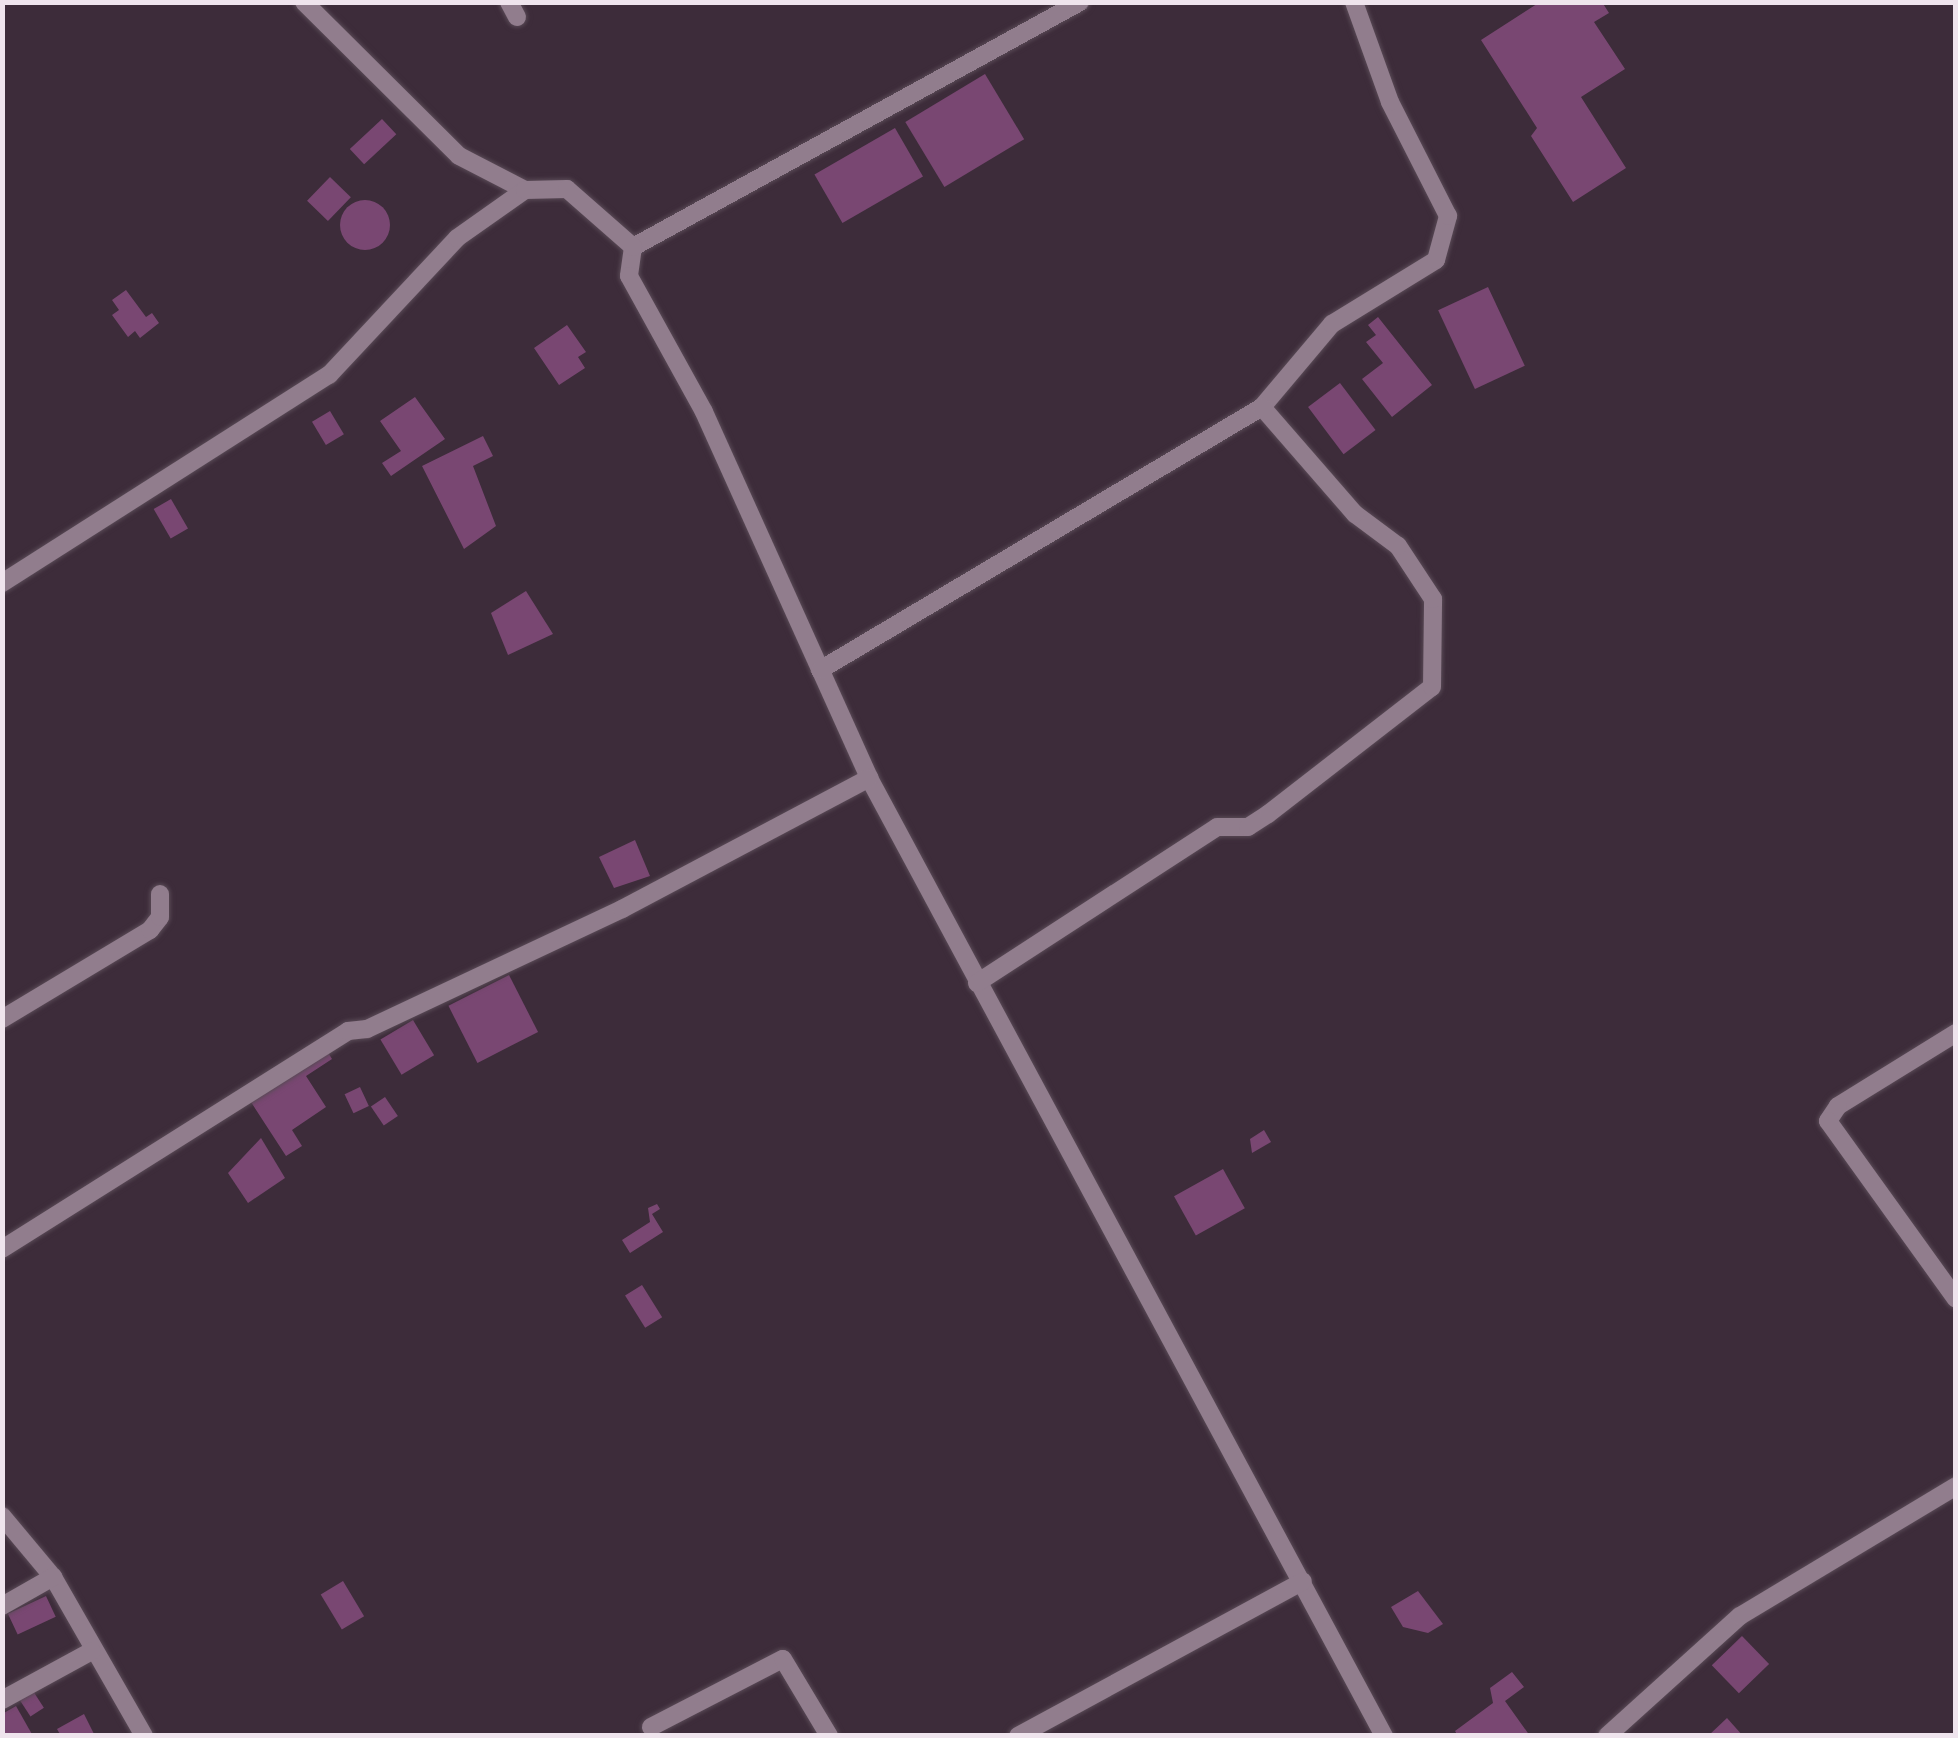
<!DOCTYPE html>
<html>
<head>
<meta charset="utf-8">
<style>
	body { margin:0 }
	#map { position:relative; width:1958px; height:1738px; overflow:hidden; background:#3d2c3a; font-family:Karla,sans-serif }
	div>[style] { position:absolute }
	.building>* { inset:0; background:#794772; transform-origin:0 0 }
	.round { border-radius:50% }
	.roads { filter:drop-shadow(0 0 2px #594a56) drop-shadow(0 0 2px #594a56) }
	.minor>* { height:18px; margin:-9px; padding:0 9px; transform-origin:9px; border-radius:9px; background:#917d8d }
	span { translate:-50% -50%; white-space:nowrap; text-align:center; line-height:1.15; -webkit-text-stroke:10px #3d2c3a; paint-order:stroke }
	.frame { position:absolute; inset:0; border:5px solid #efe4ed; pointer-events:none }
</style>
</head>
<body>
<div id="map">
	<div class="building">
		<i style="clip-path:polygon(1540px 2px,1602px 2px,1609px 13px,1594px 22px,1625px 69px,1581px 97px,1626px 168px,1573px 202px,1531px 136px,1537px 128px,1481px 40px)"></i>
		<i style="left:985px;top:74px;width:76px;height:93px;rotate:59deg"></i>
		<i style="left:382px;top:119px;width:21px;height:44px;rotate:47deg"></i>
		<i style="left:895px;top:128px;width:56px;height:93px;rotate:60deg"></i>
		<i style="left:330px;top:177px;width:29px;height:33px;rotate:44deg"></i>
		<i class="round" style="left:340px;top:200px;width:50px;height:50px"></i>
		<i style="left:1488px;top:287px;width:87px;height:55px;rotate:65deg"></i>
		<i style="clip-path:polygon(126px 290px,146px 317px,152px 313px,159px 323px,140px 338px,135px 331px,128px 337px,112px 315px,119px 310px,112px 300px)"></i>
		<i style="clip-path:polygon(1378px 317px,1432px 385px,1392px 417px,1362px 379px,1383px 363px,1366px 342px,1376px 335px,1368px 325px)"></i>
		<i style="clip-path:polygon(567px 325px,586px 352px,578px 357px,585px 368px,559px 385px,534px 348px)"></i>
		<i style="left:1340px;top:383px;width:59px;height:40px;rotate:53deg"></i>
		<i style="clip-path:polygon(415px 397px,445px 439px,391px 476px,382px 463px,401px 451px,380px 421px)"></i>
		<i style="left:330px;top:411px;width:27px;height:21px;rotate:59deg"></i>
		<i style="clip-path:polygon(483px 436px,493px 456px,473px 466px,496px 526px,464px 549px,422px 466px)"></i>
		<i style="left:171px;top:499px;width:34px;height:20px;rotate:60deg"></i>
		<i style="clip-path:polygon(526px 591px,553px 634px,508px 655px,491px 613px)"></i>
		<i style="clip-path:polygon(635px 840px,650px 876px,614px 888px,599px 857px)"></i>
		<i style="left:509px;top:975px;width:64px;height:68px;rotate:63deg"></i>
		<i style="left:413px;top:1020px;width:41px;height:38px;rotate:59deg"></i>
		<i style="clip-path:polygon(324px 1046px,332px 1059px,306px 1076px,326px 1107px,292px 1130px,302px 1146px,286px 1156px,247px 1096px)"></i>
		<i style="left:360px;top:1087px;width:21px;height:17px;rotate:65deg"></i>
		<i style="left:385px;top:1097px;width:23px;height:17px;rotate:56deg"></i>
		<i style="clip-path:polygon(1264px 1130px,1271px 1142px,1252px 1153px,1250px 1139px)"></i>
		<i style="clip-path:polygon(261px 1138px,285px 1178px,248px 1203px,228px 1173px)"></i>
		<i style="left:1223px;top:1169px;width:45px;height:56px;rotate:61deg"></i>
		<i style="clip-path:polygon(657px 1204px,660px 1209px,652px 1214px,663px 1232px,630px 1253px,622px 1240px,650px 1222px,648px 1208px)"></i>
		<i style="left:642px;top:1285px;width:38px;height:20px;rotate:58deg"></i>
		<i style="left:343px;top:1581px;width:41px;height:26px;rotate:59deg"></i>
		<i style="clip-path:polygon(1418px 1591px,1443px 1624px,1428px 1633px,1403px 1627px,1391px 1607px)"></i>
		<i style="left:46px;top:1596px;width:23px;height:42px;rotate:65deg"></i>
		<i style="left:1742px;top:1636px;width:39px;height:42px;rotate:46deg"></i>
		<i style="clip-path:polygon(1512px 1672px,1524px 1687px,1505px 1701px,1530px 1736px,1458px 1736px,1455px 1731px,1493px 1703px,1490px 1688px)"></i>
		<i style="left:33px;top:1691px;width:20px;height:16px;rotate:57deg"></i>
		<i style="clip-path:polygon(16px 1706px,33px 1736px,2px 1736px,2px 1714px)"></i>
		<i style="clip-path:polygon(84px 1714px,95px 1736px,61px 1736px,57px 1729px)"></i>
		<i style="clip-path:polygon(1727px 1718px,1743px 1736px,1708px 1736px)"></i>
	</div>
	<div class="roads">
		<div class="minor">
			<i style="left:304px;top:2px;width:218px;rotate:44.8deg"></i>
			<i style="left:459px;top:156px;width:74px;rotate:27.3deg"></i>
			<i style="left:509px;top:2px;width:17px;rotate:62deg"></i>
			<i style="left:1080px;top:2px;width:510px;rotate:151.27deg"></i>
			<i style="left:633px;top:247px;width:29px;rotate:98deg"></i>
			<i style="left:629px;top:276px;width:155px;rotate:61.1deg"></i>
			<i style="left:704px;top:412px;width:401px;rotate:65.7deg"></i>
			<i style="left:869px;top:778px;width:1088px;rotate:61.74deg"></i>
			<i style="left:2px;top:583px;width:388px;rotate:-32.5deg"></i>
			<i style="left:329px;top:375px;width:187px;rotate:-46.9deg"></i>
			<i style="left:457px;top:238px;width:83px;rotate:-35.2deg"></i>
			<i style="left:525px;top:190px;width:42px;rotate:-1.4deg"></i>
			<i style="left:567px;top:189px;width:88px;rotate:41.3deg"></i>
			<i style="left:820px;top:670px;width:514px;rotate:-30.75deg"></i>
			<i style="left:1262px;top:407px;width:109px;rotate:-49.9deg"></i>
			<i style="left:1332px;top:324px;width:122px;rotate:-31.6deg"></i>
			<i style="left:1436px;top:260px;width:46px;rotate:-74.7deg"></i>
			<i style="left:1448px;top:216px;width:128px;rotate:-117deg"></i>
			<i style="left:1390px;top:102px;width:106px;rotate:-109.8deg"></i>
			<i style="left:977px;top:983px;width:286px;rotate:-33deg"></i>
			<i style="left:1217px;top:827px;width:31px"></i>
			<i style="left:1248px;top:827px;width:24px;rotate:-33deg"></i>
			<i style="left:1268px;top:814px;width:207px;rotate:-37.8deg"></i>
			<i style="left:1432px;top:687px;width:88px;rotate:-89.3deg"></i>
			<i style="left:1433px;top:599px;width:64px;rotate:-123.4deg"></i>
			<i style="left:1398px;top:546px;width:54px;rotate:-143.3deg"></i>
			<i style="left:1355px;top:514px;width:142px;rotate:-131deg"></i>
			<i style="left:2px;top:1019px;width:173px;rotate:-31deg"></i>
			<i style="left:150px;top:930px;width:16px;rotate:-52deg"></i>
			<i style="left:160px;top:917px;width:23px;rotate:-90deg"></i>
			<i style="left:1956px;top:1033px;width:139px;rotate:148.3deg"></i>
			<i style="left:1838px;top:1106px;width:18px;rotate:124deg"></i>
			<i style="left:1828px;top:1121px;width:219px;rotate:54.3deg"></i>
			<i style="left:2px;top:1249px;width:409px;rotate:-32.2deg"></i>
			<i style="left:348px;top:1031px;width:19px;rotate:-6deg"></i>
			<i style="left:367px;top:1029px;width:282px;rotate:-25.2deg"></i>
			<i style="left:622px;top:909px;width:280px;rotate:-27.9deg"></i>
			<i style="left:2px;top:1516px;width:80px;rotate:50.1deg"></i>
			<i style="left:53px;top:1577px;width:183px;rotate:60.2deg"></i>
			<i style="left:2px;top:1606px;width:59px;rotate:-29.6deg"></i>
			<i style="left:2px;top:1700px;width:102px;rotate:-28.6deg"></i>
			<i style="left:651px;top:1727px;width:148px;rotate:-27.3deg"></i>
			<i style="left:783px;top:1659px;width:90px;rotate:59.1deg"></i>
			<i style="left:1018px;top:1736px;width:324px;rotate:-28.5deg"></i>
			<i style="left:1607px;top:1736px;width:179px;rotate:-42.1deg"></i>
			<i style="left:1740px;top:1616px;width:252px;rotate:-31deg"></i>
		</div>
	</div>
	<div class="frame"></div>
</div>
</body>
</html>
